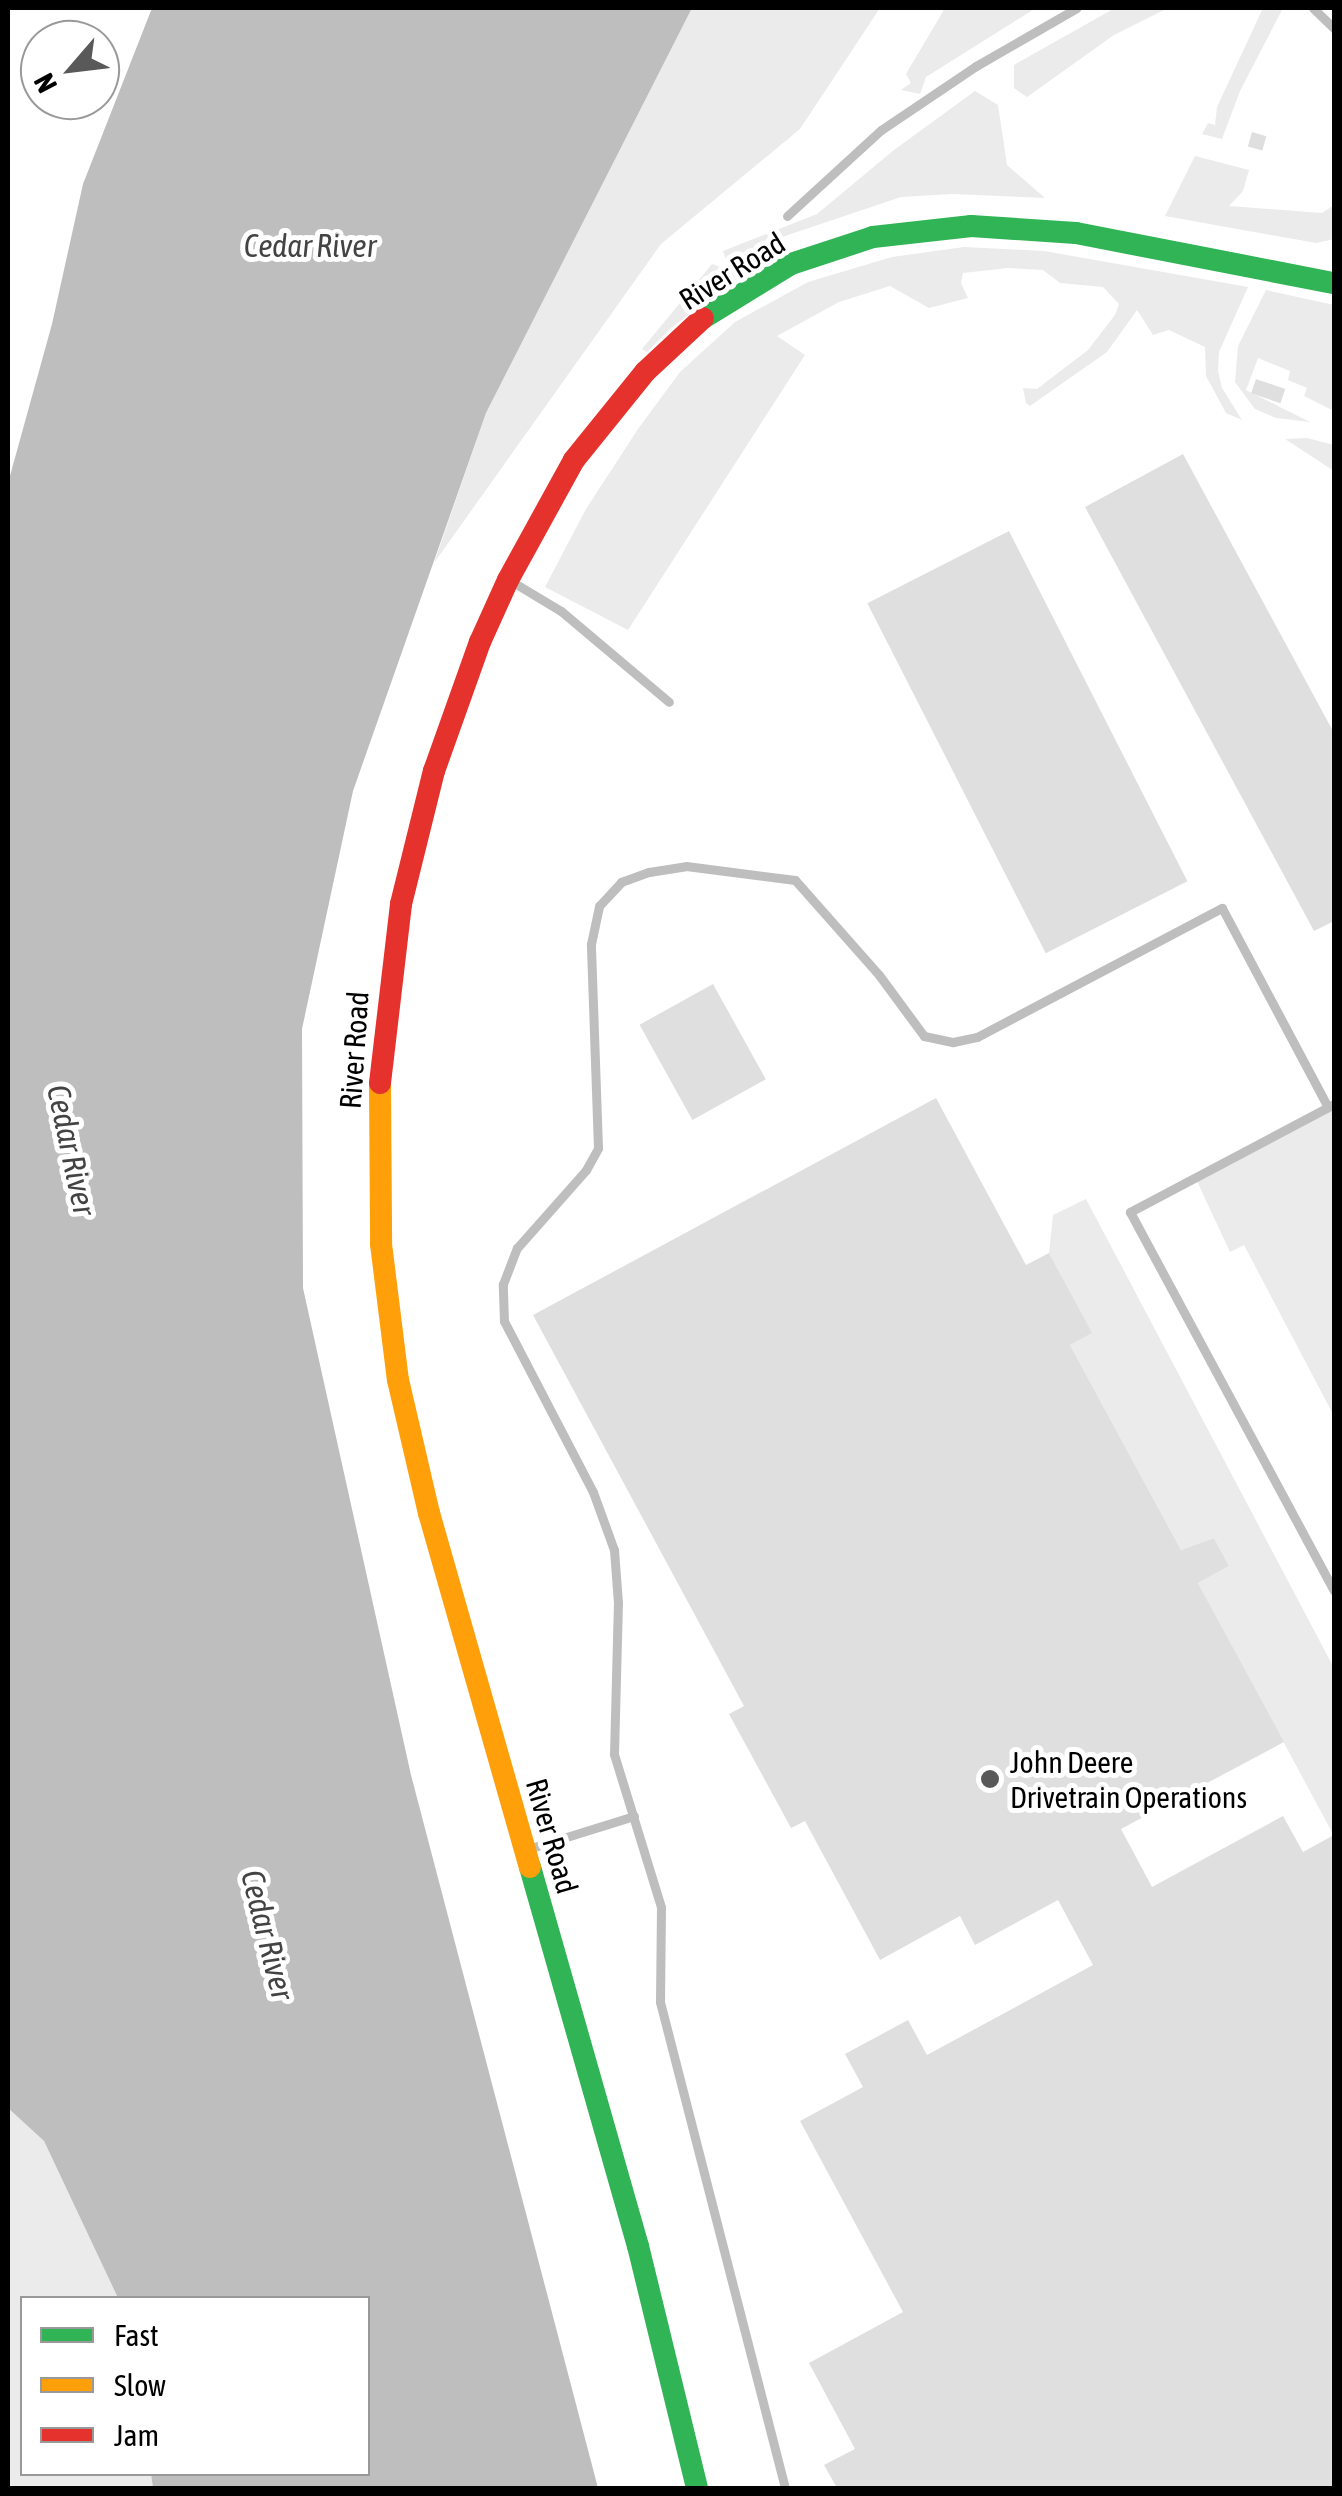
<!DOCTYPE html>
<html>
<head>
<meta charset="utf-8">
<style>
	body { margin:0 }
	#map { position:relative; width:1342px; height:2496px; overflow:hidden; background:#fff; font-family:"Asap Condensed",sans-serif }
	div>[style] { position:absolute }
	.green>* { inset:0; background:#ebebeb }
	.water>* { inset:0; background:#bebebe }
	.building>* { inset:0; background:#dfdfdf; transform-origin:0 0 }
	.lane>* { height:9px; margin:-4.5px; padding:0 4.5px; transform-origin:4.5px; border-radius:4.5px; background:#bebebe }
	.fast>* { height:22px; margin:-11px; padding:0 11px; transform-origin:11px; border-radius:11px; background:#30b455 }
	.slow>* { height:22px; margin:-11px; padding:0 11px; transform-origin:11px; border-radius:11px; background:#ff9f0a }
	.jam>* { height:22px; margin:-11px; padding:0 11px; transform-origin:11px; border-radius:11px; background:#e5322d }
	.dots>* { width:28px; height:28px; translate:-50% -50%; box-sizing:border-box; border:5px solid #fff; border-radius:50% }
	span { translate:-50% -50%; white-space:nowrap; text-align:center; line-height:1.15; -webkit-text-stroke:10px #fff; paint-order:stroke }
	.street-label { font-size:30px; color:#000 }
	.poi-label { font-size:30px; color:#000 }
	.left { translate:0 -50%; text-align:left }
	.water-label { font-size:32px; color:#434343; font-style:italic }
	.frame { position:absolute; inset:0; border:10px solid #000; pointer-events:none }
	.legend { position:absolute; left:20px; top:2296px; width:350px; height:180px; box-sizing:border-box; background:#fff; border:2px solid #999; margin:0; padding:12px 18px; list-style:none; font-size:30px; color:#000 }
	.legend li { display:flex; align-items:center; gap:20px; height:50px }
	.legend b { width:50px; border:2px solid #999 }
	.north { position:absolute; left:20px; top:20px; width:100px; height:100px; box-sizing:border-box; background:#fff; border:2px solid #999; border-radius:50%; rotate:242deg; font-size:28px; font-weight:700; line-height:40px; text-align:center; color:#000 }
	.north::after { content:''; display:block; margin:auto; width:35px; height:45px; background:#595959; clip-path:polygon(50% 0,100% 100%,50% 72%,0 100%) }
</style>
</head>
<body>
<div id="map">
	<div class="green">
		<i style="clip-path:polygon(692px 8px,880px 8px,800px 129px,661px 244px,434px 563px,486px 413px)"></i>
		<i style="clip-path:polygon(945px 8px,1036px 8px,926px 77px,920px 94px,901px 90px,911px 83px,906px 74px)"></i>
		<i style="clip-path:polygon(1115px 8px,1168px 8px,1114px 35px,1027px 97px,1014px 88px,1014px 65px)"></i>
		<i style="clip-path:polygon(1263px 8px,1283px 8px,1240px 91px,1222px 139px,1202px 134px,1208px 123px,1215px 125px,1217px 107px)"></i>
		<i style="clip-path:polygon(975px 91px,998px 105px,1007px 165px,1045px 198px,952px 194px,901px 197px,785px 236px,737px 261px,726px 260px,723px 251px,817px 214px,894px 150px)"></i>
		<i style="clip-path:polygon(1195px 156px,1249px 170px,1243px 191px,1229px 206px,1322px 213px,1334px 205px,1334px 239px,1316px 243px,1165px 216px)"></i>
		<i style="clip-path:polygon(964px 247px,1044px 251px,1248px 287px,1219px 352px,1218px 371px,1222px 388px,1242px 420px,1226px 413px,1206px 376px,1205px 347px,1169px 330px,1153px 335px,1137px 310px,1107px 352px,1030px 406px,1026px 403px,1023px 388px,1037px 389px,1088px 350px,1115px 315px,1119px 304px,1103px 287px,1060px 283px,1043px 270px,1008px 268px,963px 273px,961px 283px,968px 298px,929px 308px,890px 286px,839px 302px,777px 336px,805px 355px,628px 630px,545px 587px,586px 509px,638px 429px,680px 372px,735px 322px,808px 282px,892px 257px)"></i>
		<i style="clip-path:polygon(712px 264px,743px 276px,672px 327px,647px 352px,642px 349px)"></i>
		<i style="clip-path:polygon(1266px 290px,1334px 305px,1334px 411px,1304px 396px,1307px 388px,1288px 380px,1290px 371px,1258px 358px,1246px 390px,1310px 422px,1276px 418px,1255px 409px,1235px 382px,1238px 346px)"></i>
		<i style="clip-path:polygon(1307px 438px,1334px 445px,1334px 471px,1285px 439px)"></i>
		<i style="clip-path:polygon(1334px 1104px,1334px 1416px,1244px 1245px,1230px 1252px,1195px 1177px)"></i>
		<i style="clip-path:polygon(1086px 1199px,1334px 1668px,1334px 1836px,1198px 1583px,1229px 1566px,1214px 1538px,1181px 1550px,1070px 1345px,1091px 1333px,1049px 1253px,1053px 1215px)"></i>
		<i style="clip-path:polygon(8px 2108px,44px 2141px,118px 2298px,22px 2298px,22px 2474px,151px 2474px,153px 2488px,8px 2488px)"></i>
	</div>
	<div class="water">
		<i style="clip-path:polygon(152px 8px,692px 8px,486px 413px,353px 791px,302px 1029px,303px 1288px,411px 1775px,598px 2488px,153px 2488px,151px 2474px,368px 2474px,368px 2298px,118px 2298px,44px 2141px,8px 2108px,8px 483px,52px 324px,83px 184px)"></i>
	</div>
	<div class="building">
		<i style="left:1252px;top:132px;width:15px;height:15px;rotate:16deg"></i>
		<i style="left:1256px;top:379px;width:31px;height:15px;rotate:19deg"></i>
		<i style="clip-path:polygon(1183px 454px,1334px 733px,1334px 921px,1314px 931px,1085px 507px)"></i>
		<i style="left:1009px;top:531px;width:393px;height:159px;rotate:63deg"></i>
		<i style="left:713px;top:984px;width:109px;height:84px;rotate:61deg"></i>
		<i style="clip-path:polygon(936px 1098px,1026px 1265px,1049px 1253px,1092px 1333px,1070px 1345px,1181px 1550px,1214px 1538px,1229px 1566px,1198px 1583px,1284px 1742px,1121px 1829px,1152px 1887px,1283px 1816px,1303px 1852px,1334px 1835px,1334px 2488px,837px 2488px,824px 2465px,855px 2449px,809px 2363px,903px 2312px,800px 2121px,863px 2087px,845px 2054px,908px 2020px,927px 2055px,1093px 1965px,1058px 1900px,975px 1945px,960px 1916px,880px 1960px,805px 1821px,791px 1828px,729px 1714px,744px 1706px,533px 1315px)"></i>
	</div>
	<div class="lane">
		<i style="left:1313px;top:8px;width:29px;rotate:44deg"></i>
		<i style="left:787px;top:216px;width:127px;rotate:-42.5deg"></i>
		<i style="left:881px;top:130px;width:115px;rotate:-34deg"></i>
		<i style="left:976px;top:66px;width:116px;rotate:-29.9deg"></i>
		<i style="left:511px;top:581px;width:58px;rotate:31deg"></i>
		<i style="left:561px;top:611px;width:141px;rotate:40.1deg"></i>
		<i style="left:1334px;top:1104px;width:231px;rotate:152.1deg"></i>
		<i style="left:1130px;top:1212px;width:430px;rotate:61.7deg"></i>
		<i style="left:528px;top:1849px;width:111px;rotate:-17.3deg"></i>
		<i style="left:785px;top:2488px;width:502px;rotate:-104.42deg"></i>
		<i style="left:660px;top:2002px;width:95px;rotate:-89.4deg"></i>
		<i style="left:661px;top:1907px;width:160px;rotate:-107.1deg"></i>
		<i style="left:614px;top:1754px;width:151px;rotate:-88.5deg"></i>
		<i style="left:618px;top:1603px;width:53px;rotate:-94.3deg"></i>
		<i style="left:614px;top:1550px;width:62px;rotate:-109.9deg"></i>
		<i style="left:593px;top:1492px;width:193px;rotate:-117.5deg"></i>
		<i style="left:504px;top:1321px;width:37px;rotate:-92deg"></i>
		<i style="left:503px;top:1284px;width:39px;rotate:-69deg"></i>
		<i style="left:517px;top:1248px;width:104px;rotate:-48.5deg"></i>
		<i style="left:586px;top:1170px;width:25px;rotate:-61deg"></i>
		<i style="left:598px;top:1148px;width:204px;rotate:-92deg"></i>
		<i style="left:591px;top:944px;width:39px;rotate:-78deg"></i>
		<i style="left:599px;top:906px;width:33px;rotate:-47deg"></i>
		<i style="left:621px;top:882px;width:30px;rotate:-20deg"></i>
		<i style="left:649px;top:872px;width:37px;rotate:-9deg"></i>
		<i style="left:686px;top:866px;width:110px;rotate:7.3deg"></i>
		<i style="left:795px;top:880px;width:127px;rotate:48.5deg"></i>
		<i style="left:879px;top:975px;width:76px;rotate:53.6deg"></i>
		<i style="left:924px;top:1036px;width:30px;rotate:12deg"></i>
		<i style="left:953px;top:1042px;width:25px;rotate:-12deg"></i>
		<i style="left:977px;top:1037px;width:277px;rotate:-27.8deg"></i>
		<i style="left:1222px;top:908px;width:225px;rotate:62deg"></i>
	</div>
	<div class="fast">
		<i style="left:703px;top:318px;width:103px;rotate:-31.5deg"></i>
		<i style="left:791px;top:264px;width:86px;rotate:-18.2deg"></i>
		<i style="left:873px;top:237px;width:99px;rotate:-6.4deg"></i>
		<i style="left:971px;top:226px;width:105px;rotate:3.8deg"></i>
		<i style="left:1076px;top:233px;width:263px;rotate:11deg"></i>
		<i style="left:530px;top:1867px;width:394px;rotate:74.1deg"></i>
		<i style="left:638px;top:2246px;width:249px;rotate:76.3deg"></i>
	</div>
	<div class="slow">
		<i style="left:380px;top:1083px;width:161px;rotate:89.6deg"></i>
		<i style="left:381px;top:1244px;width:137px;rotate:82.9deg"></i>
		<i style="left:398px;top:1380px;width:137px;rotate:76.9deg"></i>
		<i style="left:429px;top:1513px;width:368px;rotate:74.1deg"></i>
	</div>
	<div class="jam">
		<i style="left:380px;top:1083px;width:180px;rotate:-83.3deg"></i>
		<i style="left:401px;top:904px;width:137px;rotate:-76.1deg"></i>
		<i style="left:434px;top:771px;width:137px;rotate:-70.4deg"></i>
		<i style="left:480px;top:642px;width:68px;rotate:-65.7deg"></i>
		<i style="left:508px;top:580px;width:137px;rotate:-61.2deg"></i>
		<i style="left:574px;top:460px;width:113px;rotate:-51.1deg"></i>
		<i style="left:645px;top:372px;width:79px;rotate:-43deg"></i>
	</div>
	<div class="dots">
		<i style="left:990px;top:1779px;background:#595959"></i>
	</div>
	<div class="street-label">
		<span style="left:732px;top:271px;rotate:-32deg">River Road</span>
		<span style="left:354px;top:1050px;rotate:-86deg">River Road</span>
		<span style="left:552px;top:1836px;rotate:74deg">River Road</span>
	</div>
	<div class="poi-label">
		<span class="left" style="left:1010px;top:1779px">John Deere<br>Drivetrain Operations</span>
	</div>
	<div class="water-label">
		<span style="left:310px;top:246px">Cedar River</span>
		<span style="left:71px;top:1150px;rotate:78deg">Cedar River</span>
		<span style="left:267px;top:1935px;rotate:76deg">Cedar River</span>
	</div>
	<div class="frame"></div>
	<ul class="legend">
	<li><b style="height:12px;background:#30b455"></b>Fast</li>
	<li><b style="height:12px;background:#ff9f0a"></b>Slow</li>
	<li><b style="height:12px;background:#e5322d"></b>Jam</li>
	</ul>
	<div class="north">N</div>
</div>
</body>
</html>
